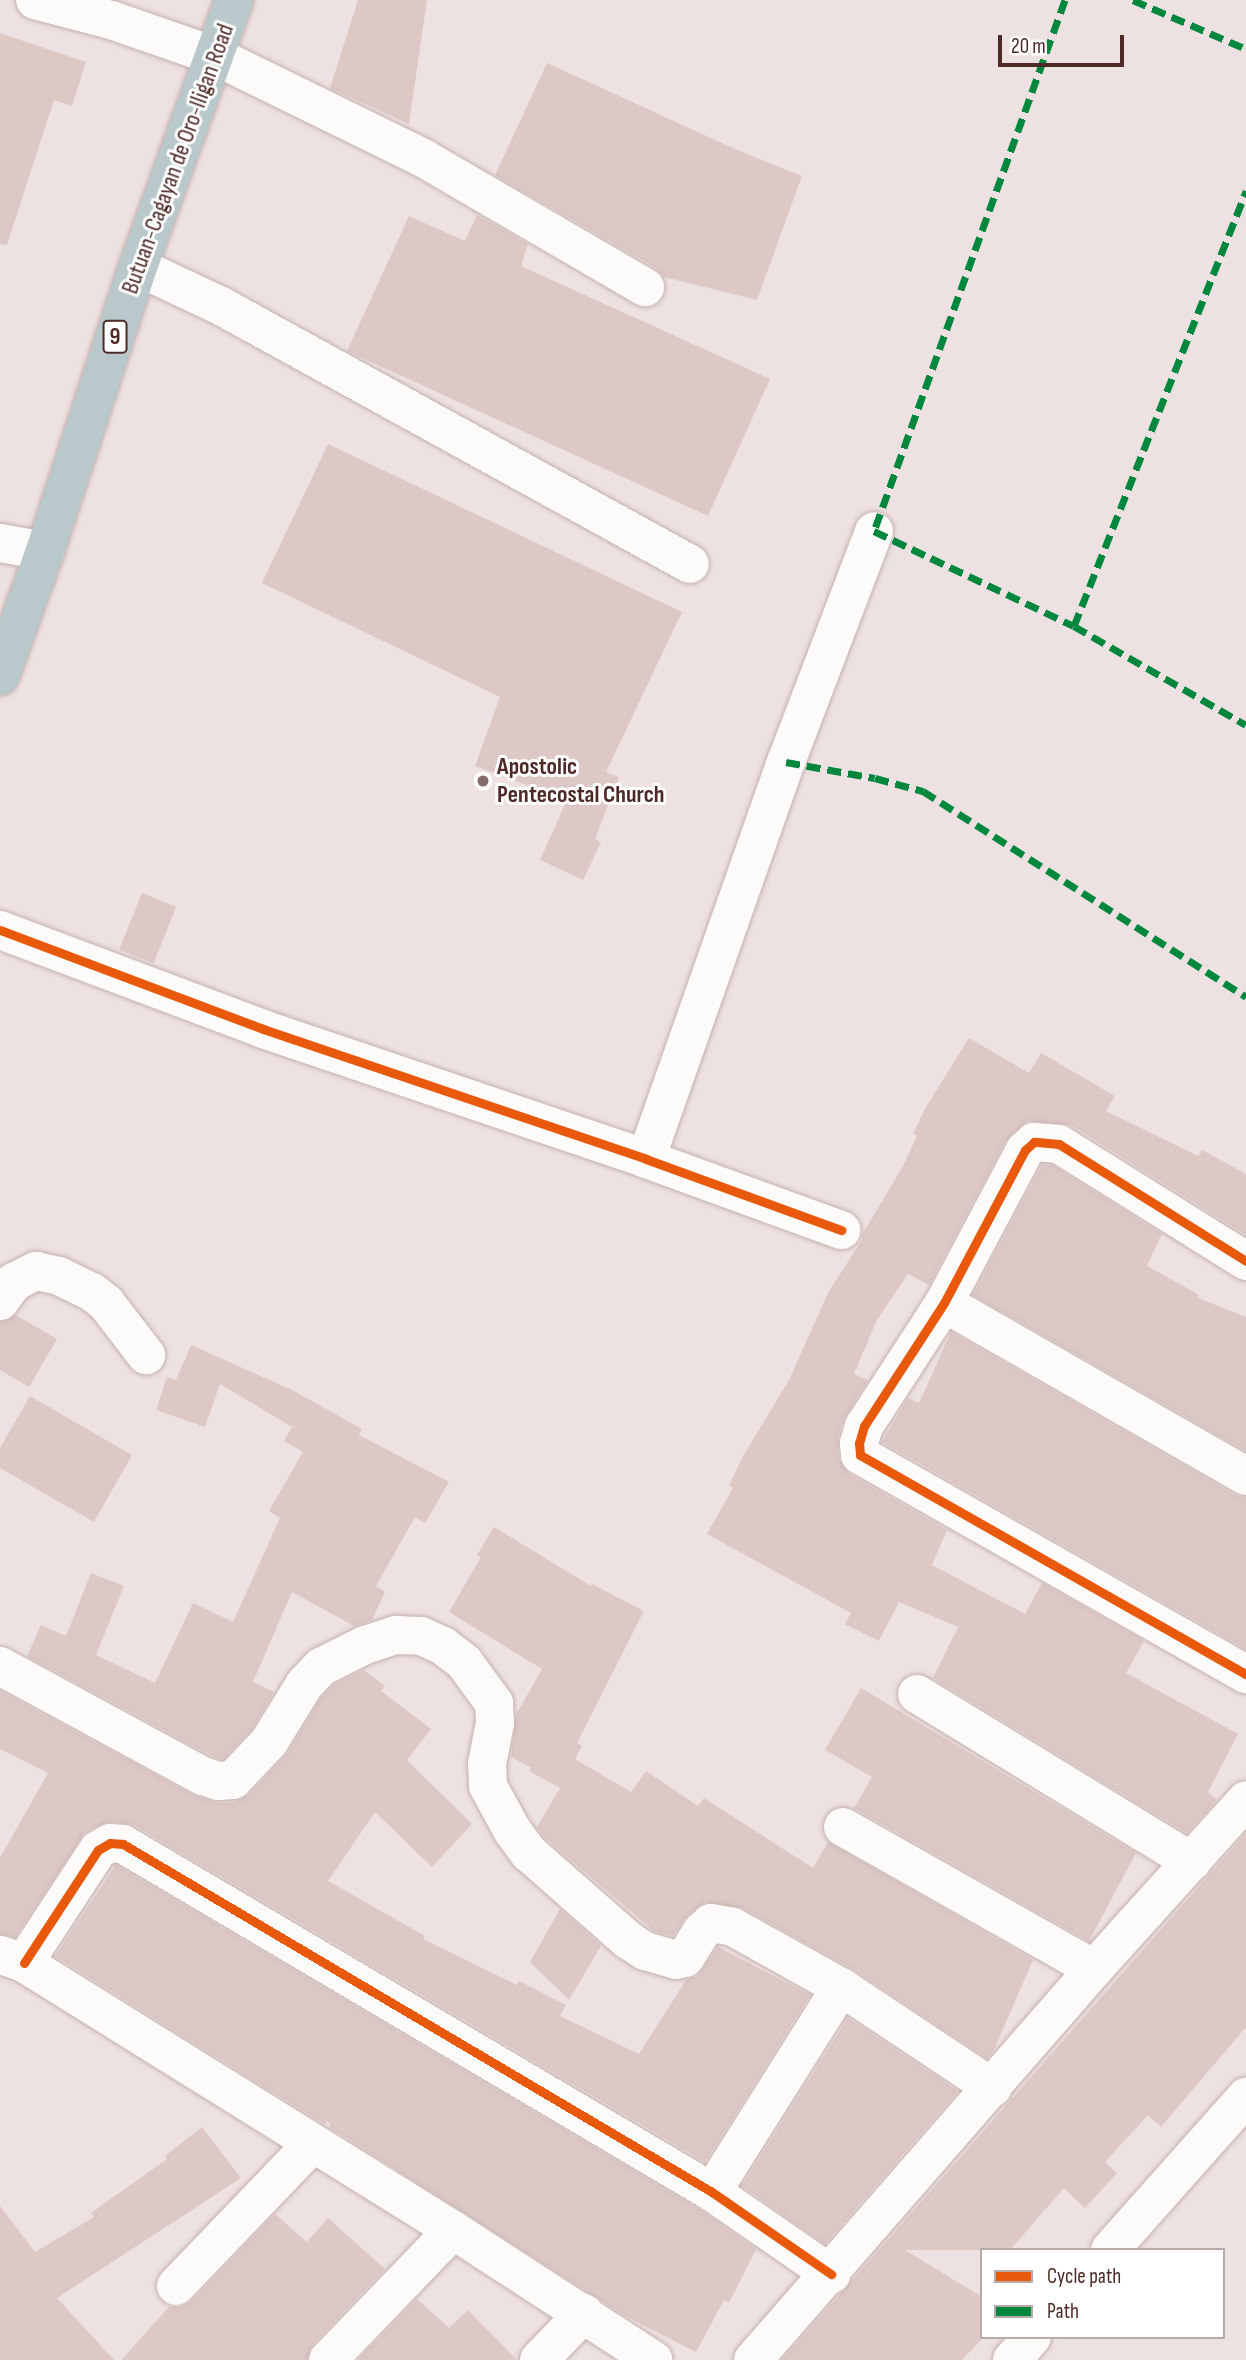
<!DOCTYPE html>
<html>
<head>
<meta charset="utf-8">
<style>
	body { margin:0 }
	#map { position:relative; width:1246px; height:2360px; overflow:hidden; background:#ede2e1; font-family:"Sofia Sans Condensed",sans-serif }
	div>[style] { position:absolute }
	.building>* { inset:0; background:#ddc8c6; transform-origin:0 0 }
	.roads { filter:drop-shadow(0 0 2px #c5b0ae) drop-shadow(0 0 2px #c5b0ae) }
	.minor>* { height:38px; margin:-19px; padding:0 19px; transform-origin:19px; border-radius:19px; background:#fcfbfa }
	.highway>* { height:38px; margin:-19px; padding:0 19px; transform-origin:19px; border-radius:19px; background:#b9c9cb }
	.quiet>* { height:7px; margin-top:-3.5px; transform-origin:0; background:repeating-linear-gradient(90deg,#00873e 0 14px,transparent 0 21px) }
	.cycleway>* { height:9px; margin:-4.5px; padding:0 4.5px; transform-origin:4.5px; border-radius:4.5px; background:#e8590c }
	.dots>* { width:19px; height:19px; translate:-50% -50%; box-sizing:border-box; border:4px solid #fff; border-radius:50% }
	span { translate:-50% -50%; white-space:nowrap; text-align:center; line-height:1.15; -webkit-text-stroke:6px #fff; paint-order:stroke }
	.shield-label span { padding:2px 5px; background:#fff; border:2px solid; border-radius:5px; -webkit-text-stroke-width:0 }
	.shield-label { font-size:23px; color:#4e2a26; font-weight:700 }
	.street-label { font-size:24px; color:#4e2a26 }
	.poi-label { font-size:24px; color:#4e2a26; font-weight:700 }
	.left { translate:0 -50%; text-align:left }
	.legend { position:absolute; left:980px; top:2248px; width:245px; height:91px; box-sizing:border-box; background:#fff; border:2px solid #b8aaa8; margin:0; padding:9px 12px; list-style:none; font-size:21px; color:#4e2a26 }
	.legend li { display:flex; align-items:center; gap:14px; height:35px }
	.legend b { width:35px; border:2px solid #b8aaa8 }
	.scale { position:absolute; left:998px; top:35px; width:126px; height:32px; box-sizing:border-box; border:4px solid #4e2a26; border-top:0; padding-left:9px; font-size:21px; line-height:24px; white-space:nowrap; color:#4e2a26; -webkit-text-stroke:5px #fff; paint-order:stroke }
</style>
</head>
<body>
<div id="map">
	<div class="building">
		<i style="clip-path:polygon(358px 0,427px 0,409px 124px,330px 88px)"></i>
		<i style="clip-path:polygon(0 33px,86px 62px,72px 106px,54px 100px,7px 245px,0 244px)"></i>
		<i style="clip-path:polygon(547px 63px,735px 149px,802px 176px,757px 300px,664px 277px,656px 268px,495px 175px)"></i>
		<i style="clip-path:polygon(477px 215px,528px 244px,521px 266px,770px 379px,708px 516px,347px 351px,409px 216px,465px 241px)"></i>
		<i style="clip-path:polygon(328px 444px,682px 612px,606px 772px,619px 777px,595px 839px,601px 842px,583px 880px,540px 860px,567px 800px,475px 766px,500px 697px,262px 583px)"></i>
		<i style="left:142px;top:893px;width:37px;height:61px;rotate:22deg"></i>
		<i style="clip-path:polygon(969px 1038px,1029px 1073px,1041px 1053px,1115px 1096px,1106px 1111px,1198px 1156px,1202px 1150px,1246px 1174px,1246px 1235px,1071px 1125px,1027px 1121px,1006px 1140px,929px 1285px,908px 1274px,877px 1320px,854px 1374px,868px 1380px,843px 1420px,838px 1437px,838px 1457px,849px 1474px,947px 1530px,932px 1565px,1025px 1614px,1042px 1583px,1144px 1641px,1126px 1673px,1238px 1734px,1208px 1792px,1217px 1800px,1187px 1833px,933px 1678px,958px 1627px,899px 1602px,879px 1641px,845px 1624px,851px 1613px,707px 1534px,733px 1488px,729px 1486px,743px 1456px,789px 1380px,829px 1291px,862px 1240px,862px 1235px,903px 1166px,917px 1136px,913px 1134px,926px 1107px)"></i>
		<i style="clip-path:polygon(1042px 1165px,1052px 1165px,1162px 1234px,1147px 1266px,1199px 1295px,1198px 1298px,1246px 1317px,1246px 1451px,973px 1295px)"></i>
		<i style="clip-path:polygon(16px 1315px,57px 1339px,29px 1387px,0 1370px,0 1322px)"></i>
		<i style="clip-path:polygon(951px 1332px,1235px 1495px,1246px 1498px,1246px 1649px,882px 1442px,908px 1398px,919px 1403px)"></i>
		<i style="clip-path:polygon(191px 1345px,292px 1390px,362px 1429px,359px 1435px,449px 1482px,425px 1523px,415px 1517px,376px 1586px,385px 1592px,372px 1620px,354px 1626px,292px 1592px,253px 1682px,274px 1692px,252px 1729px,223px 1759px,212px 1756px,27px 1656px,41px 1625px,66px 1636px,91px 1573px,124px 1586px,96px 1655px,155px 1683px,193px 1603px,233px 1622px,280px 1518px,269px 1511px,303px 1452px,284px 1441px,292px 1427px,220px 1384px,205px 1427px,156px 1410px,167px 1377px,176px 1380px)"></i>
		<i style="clip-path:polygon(30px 1396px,132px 1455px,94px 1522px,0 1468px,0 1448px)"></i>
		<i style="clip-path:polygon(494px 1527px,591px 1586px,592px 1584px,644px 1611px,577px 1743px,582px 1746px,575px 1759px,631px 1792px,646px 1771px,698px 1806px,704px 1798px,813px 1868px,828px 1842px,1033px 1960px,994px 2050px,987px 2058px,853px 1969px,743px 1908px,706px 1902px,687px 1915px,673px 1936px,654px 1931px,545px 1838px,537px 1827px,560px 1788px,529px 1771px,531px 1768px,511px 1757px,516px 1715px,542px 1669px,449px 1612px,481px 1557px,477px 1555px)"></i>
		<i style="clip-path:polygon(364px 1670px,385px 1686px,381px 1691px,431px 1729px,407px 1760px,472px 1824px,432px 1867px,375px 1812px,328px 1881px,425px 1936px,423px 1939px,517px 1985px,519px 1981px,566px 2005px,560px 2016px,639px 2054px,686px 1980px,698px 1976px,718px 1947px,810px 1995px,705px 2162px,134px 1825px,111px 1821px,86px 1831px,15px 1937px,0 1934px,0 1858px,48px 1773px,0 1749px,0 1691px,193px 1795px,219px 1803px,235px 1802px,249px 1795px,287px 1754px,321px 1698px,334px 1685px)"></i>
		<i style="clip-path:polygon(861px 1688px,1136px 1853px,1089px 1941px,854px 1808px,872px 1777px,825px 1750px)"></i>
		<i style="clip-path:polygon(1246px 1833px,1246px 2027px,1161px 2127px,1148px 2115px,1105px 2162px,1117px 2173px,1085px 2208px,1064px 2188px,1010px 2250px,905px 2250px,982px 2297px,982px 2339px,962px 2360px,782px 2360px)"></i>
		<i style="clip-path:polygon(116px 1865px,700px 2210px,756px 2249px,729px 2303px,724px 2300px,696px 2352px,627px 2317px,331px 2128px,328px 2121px,324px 2124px,55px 1956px)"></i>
		<i style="clip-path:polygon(560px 1909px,601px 1946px,569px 2000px,530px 1962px)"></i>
		<i style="clip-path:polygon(848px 2018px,958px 2091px,825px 2244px,742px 2186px)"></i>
		<i style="clip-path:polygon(202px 2127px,241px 2178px,57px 2298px,114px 2360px,0 2360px,0 2206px,35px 2252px,94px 2217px,91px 2213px,167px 2159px,165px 2156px)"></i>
		<i style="clip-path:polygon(275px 2214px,307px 2242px,328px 2218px,385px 2269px,312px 2345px,307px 2360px,121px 2360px,169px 2307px,181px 2307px,192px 2301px)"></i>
		<i style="clip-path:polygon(417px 2299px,449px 2328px,468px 2310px,517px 2360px,358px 2360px)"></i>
	</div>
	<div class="roads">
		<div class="minor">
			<i style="left:35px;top:0;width:79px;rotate:14.7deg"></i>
			<i style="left:111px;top:20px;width:110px;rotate:19.1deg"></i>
			<i style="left:215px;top:56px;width:232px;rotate:26.1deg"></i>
			<i style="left:423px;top:158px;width:257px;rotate:30.2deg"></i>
			<i style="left:138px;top:267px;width:92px;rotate:25.2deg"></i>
			<i style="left:221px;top:306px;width:535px;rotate:28.82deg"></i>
			<i style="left:0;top:543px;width:46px;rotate:10.1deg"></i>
			<i style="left:0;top:930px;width:281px;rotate:20.6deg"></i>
			<i style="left:263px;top:1029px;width:404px;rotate:18.7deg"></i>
			<i style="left:646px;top:1159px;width:208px;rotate:20deg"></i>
			<i style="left:646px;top:1159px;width:421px;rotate:-70.6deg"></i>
			<i style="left:786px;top:762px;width:247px;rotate:-69.1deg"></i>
			<i style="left:1246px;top:1261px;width:221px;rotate:-148deg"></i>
			<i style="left:1059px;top:1144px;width:25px;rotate:-175deg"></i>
			<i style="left:1034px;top:1142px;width:12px;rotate:138deg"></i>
			<i style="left:1025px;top:1150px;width:173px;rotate:117.9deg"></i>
			<i style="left:944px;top:1303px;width:147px;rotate:123deg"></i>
			<i style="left:864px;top:1426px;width:18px;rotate:106deg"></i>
			<i style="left:859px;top:1443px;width:12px;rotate:85deg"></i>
			<i style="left:860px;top:1455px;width:444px;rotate:29.6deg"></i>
			<i style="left:0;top:1301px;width:24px;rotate:-54deg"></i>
			<i style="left:14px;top:1282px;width:25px;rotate:-27deg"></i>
			<i style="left:36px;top:1271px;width:24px;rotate:12deg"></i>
			<i style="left:59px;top:1276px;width:37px;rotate:26deg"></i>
			<i style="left:92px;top:1292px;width:18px;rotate:38deg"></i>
			<i style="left:106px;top:1303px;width:66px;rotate:52.4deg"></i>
			<i style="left:944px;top:1303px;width:348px;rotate:29.8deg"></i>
			<i style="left:0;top:1666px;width:231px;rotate:28.5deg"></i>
			<i style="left:203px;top:1776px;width:16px;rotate:18deg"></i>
			<i style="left:218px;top:1781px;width:15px;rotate:-4deg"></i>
			<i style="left:233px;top:1780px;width:52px;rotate:-46.5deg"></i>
			<i style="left:269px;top:1742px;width:67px;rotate:-58.4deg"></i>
			<i style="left:304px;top:1685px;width:25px;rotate:-47deg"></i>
			<i style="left:321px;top:1667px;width:49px;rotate:-26.6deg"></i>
			<i style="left:365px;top:1645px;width:33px;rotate:-18deg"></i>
			<i style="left:396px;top:1635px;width:25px;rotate:2deg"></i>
			<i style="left:421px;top:1636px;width:24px;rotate:24deg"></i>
			<i style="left:443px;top:1646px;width:26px;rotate:37deg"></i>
			<i style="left:464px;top:1662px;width:51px;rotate:53.8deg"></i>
			<i style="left:494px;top:1703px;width:20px;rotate:87deg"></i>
			<i style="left:495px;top:1723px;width:42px;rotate:101deg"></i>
			<i style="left:487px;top:1764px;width:22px;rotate:87deg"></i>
			<i style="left:488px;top:1786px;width:50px;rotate:61.4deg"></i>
			<i style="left:512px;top:1830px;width:29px;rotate:54deg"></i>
			<i style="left:529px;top:1853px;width:132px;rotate:41.3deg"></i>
			<i style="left:628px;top:1940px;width:20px;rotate:33deg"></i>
			<i style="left:645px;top:1951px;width:32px;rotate:16deg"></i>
			<i style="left:676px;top:1960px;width:9px;rotate:-13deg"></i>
			<i style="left:685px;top:1958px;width:32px;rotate:-58deg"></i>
			<i style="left:702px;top:1931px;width:12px;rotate:-42deg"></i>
			<i style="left:711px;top:1923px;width:22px;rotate:10deg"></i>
			<i style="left:733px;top:1927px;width:124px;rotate:29.1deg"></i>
			<i style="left:841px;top:1987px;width:182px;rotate:33.6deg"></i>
			<i style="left:917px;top:1694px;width:322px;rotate:31.4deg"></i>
			<i style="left:843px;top:1827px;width:288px;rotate:29.5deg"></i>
			<i style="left:1px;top:1955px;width:24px;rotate:19deg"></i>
			<i style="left:24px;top:1963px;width:505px;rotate:31.9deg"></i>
			<i style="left:453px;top:2230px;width:239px;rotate:33deg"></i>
			<i style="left:24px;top:1963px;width:135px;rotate:-56.8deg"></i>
			<i style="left:98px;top:1850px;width:14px;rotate:-30deg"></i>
			<i style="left:110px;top:1843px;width:13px;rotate:4deg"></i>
			<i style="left:123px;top:1844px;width:684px;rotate:30.58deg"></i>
			<i style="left:712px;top:2192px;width:145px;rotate:34.6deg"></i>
			<i style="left:712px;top:2192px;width:242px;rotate:-57.8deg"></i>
			<i style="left:1110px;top:2250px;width:205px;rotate:-48.4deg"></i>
			<i style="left:176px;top:2286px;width:197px;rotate:-46.2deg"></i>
			<i style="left:328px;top:2360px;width:180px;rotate:-46.1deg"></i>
			<i style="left:539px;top:2360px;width:65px;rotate:-46.2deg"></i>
			<i style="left:753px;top:2360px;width:519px;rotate:-48.91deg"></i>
			<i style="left:1094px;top:1969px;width:227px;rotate:-48deg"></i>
			<i style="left:1012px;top:2360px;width:30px;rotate:-49deg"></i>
		</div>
		<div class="highway">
			<i style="left:0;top:676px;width:133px;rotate:-70.2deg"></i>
			<i style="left:45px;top:551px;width:299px;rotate:-71.9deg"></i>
			<i style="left:138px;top:267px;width:284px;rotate:-70.2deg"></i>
		</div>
	</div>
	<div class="quiet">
		<i style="left:1065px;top:0;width:564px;rotate:109.78deg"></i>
		<i style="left:874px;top:531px;width:221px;rotate:25.4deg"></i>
		<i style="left:1074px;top:626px;width:198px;rotate:29.9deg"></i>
		<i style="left:1133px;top:0;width:123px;rotate:23.4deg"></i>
		<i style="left:1074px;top:626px;width:468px;rotate:-68.4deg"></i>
		<i style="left:786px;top:762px;width:90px;rotate:10.2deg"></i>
		<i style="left:875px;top:778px;width:50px;rotate:15.2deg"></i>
		<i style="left:923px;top:791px;width:383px;rotate:32.5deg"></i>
	</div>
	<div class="cycleway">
		<i style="left:0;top:930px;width:281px;rotate:20.6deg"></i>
		<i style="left:263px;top:1029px;width:404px;rotate:18.7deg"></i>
		<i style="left:646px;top:1159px;width:208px;rotate:20deg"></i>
		<i style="left:1246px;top:1261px;width:221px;rotate:-148deg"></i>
		<i style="left:1059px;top:1144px;width:25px;rotate:-175deg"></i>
		<i style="left:1034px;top:1142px;width:12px;rotate:138deg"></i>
		<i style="left:1025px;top:1150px;width:173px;rotate:117.9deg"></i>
		<i style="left:944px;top:1303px;width:147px;rotate:123deg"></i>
		<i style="left:864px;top:1426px;width:18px;rotate:106deg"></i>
		<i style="left:859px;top:1443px;width:12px;rotate:85deg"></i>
		<i style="left:860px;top:1455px;width:444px;rotate:29.6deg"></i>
		<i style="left:24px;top:1963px;width:135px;rotate:-56.8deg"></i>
		<i style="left:98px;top:1850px;width:14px;rotate:-30deg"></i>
		<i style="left:110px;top:1843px;width:13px;rotate:4deg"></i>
		<i style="left:123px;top:1844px;width:684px;rotate:30.58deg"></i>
		<i style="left:712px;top:2192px;width:145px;rotate:34.6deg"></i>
	</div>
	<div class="dots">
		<i style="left:483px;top:781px;background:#866a67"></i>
	</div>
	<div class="shield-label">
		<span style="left:115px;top:337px">9</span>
	</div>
	<div class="street-label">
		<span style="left:178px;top:159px;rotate:-70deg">Butuan-Cagayan de Oro-Iligan Road</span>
	</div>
	<div class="poi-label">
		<span class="left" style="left:497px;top:781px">Apostolic<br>Pentecostal Church</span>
	</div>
	<ul class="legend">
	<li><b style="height:9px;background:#e8590c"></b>Cycle path</li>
	<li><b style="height:9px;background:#00873e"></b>Path</li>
	</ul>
	<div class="scale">20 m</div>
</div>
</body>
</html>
